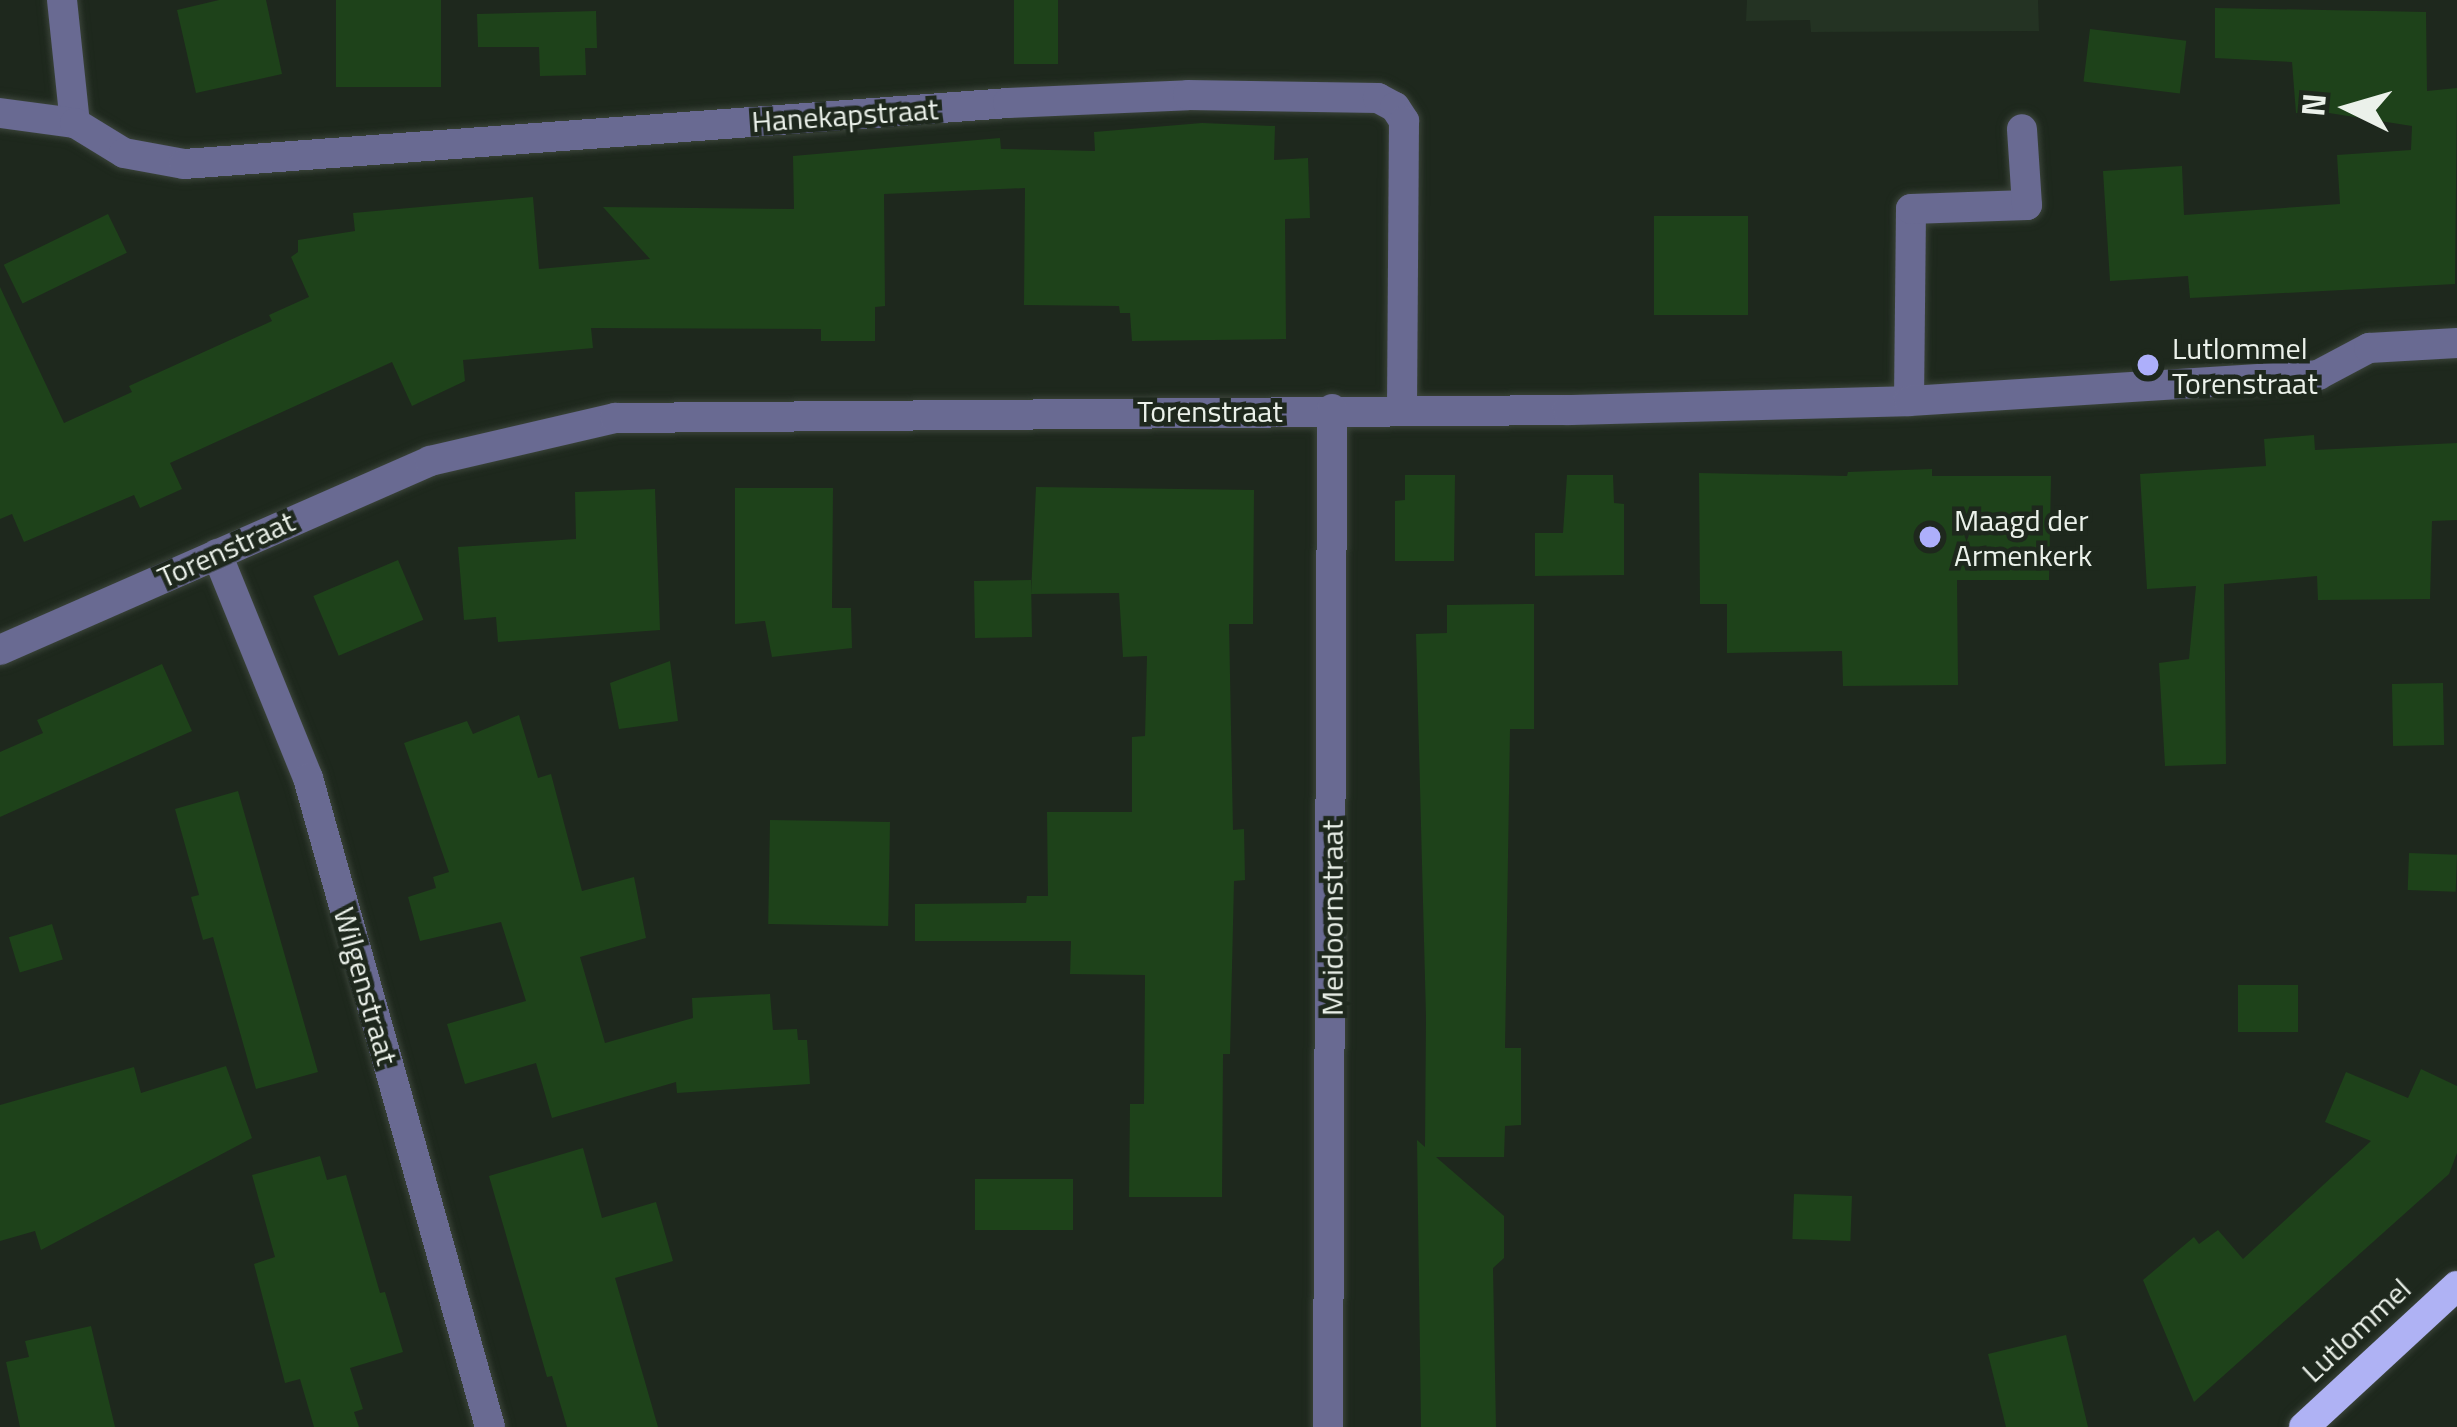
<!DOCTYPE html>
<html>
<head>
<meta charset="utf-8">
<style>
	body { margin:0 }
	#map { position:relative; width:2457px; height:1427px; overflow:hidden; background:#1e281d; font-family:"Titillium Web",sans-serif }
	div>[style] { position:absolute }
	.built>* { inset:0; background:#243323 }
	.building>* { inset:0; background:#1e421a; transform-origin:0 0 }
	.roads { filter:drop-shadow(0 0 3px #3b443a) drop-shadow(0 0 3px #3b443a) }
	.minor>* { height:30px; margin:-15px; padding:0 15px; transform-origin:15px; border-radius:15px; background:#696a92 }
	.major>* { height:30px; margin:-15px; padding:0 15px; transform-origin:15px; border-radius:15px; background:#afb2f4 }
	.dots>* { width:33px; height:33px; translate:-50% -50%; box-sizing:border-box; border:6px solid #1e281d; border-radius:50% }
	span { translate:-50% -50%; white-space:nowrap; text-align:center; line-height:1.15; -webkit-text-stroke:9px #1e281d; paint-order:stroke }
	.street-label { font-size:30px; color:#ebf1ea }
	.poi-label { font-size:30px; color:#ebf1ea }
	.left { translate:0 -50%; text-align:left }
	.north { position:absolute; left:2289px; top:48px; width:120px; height:120px; -webkit-text-stroke:9px #1e281d; paint-order:stroke; rotate:275deg; font-size:33px; font-weight:700; line-height:48px; text-align:center; color:#ebf1ea }
	.north::after { content:''; display:block; margin:auto; width:42px; height:54px; background:#ebf1ea; clip-path:polygon(50% 0,100% 100%,50% 72%,0 100%) }
</style>
</head>
<body>
<div id="map">
	<div class="built">
		<i style="clip-path:polygon(1747px 0,2038px 0,2039px 31px,1811px 32px,1810px 20px,1746px 21px)"></i>
	</div>
	<div class="building">
		<i style="clip-path:polygon(219px 0,266px 0,282px 74px,196px 93px,177px 10px)"></i>
		<i style="left:336px;top:0;width:105px;height:87px"></i>
		<i style="left:1014px;top:0;width:44px;height:64px"></i>
		<i style="clip-path:polygon(2215px 8px,2426px 12px,2427px 91px,2457px 88px,2455px 284px,2190px 298px,2188px 276px,2110px 281px,2103px 171px,2182px 166px,2184px 215px,2340px 204px,2337px 155px,2411px 150px,2412px 126px,2329px 113px,2296px 113px,2292px 62px,2215px 58px)"></i>
		<i style="clip-path:polygon(596px 11px,597px 48px,585px 48px,586px 75px,540px 76px,539px 47px,478px 47px,477px 14px)"></i>
		<i style="left:2090px;top:29px;width:97px;height:53px;rotate:7deg"></i>
		<i style="clip-path:polygon(1202px 123px,1275px 126px,1274px 160px,1308px 158px,1310px 218px,1285px 219px,1286px 339px,1132px 341px,1130px 313px,1120px 313px,1119px 306px,1024px 305px,1025px 188px,884px 194px,885px 306px,875px 307px,875px 341px,821px 341px,821px 329px,591px 328px,593px 348px,463px 360px,465px 381px,412px 406px,392px 362px,170px 463px,182px 489px,140px 508px,134px 495px,24px 542px,12px 514px,0 519px,0 287px,64px 423px,132px 392px,129px 386px,272px 321px,269px 315px,309px 297px,291px 257px,298px 252px,298px 240px,355px 231px,353px 213px,533px 197px,539px 269px,650px 259px,603px 207px,794px 209px,793px 156px,1000px 138px,1001px 149px,1095px 151px,1094px 132px)"></i>
		<i style="left:108px;top:214px;width:43px;height:116px;rotate:64deg"></i>
		<i style="left:1654px;top:216px;width:94px;height:99px"></i>
		<i style="clip-path:polygon(2314px 435px,2315px 450px,2457px 443px,2457px 520px,2432px 521px,2430px 599px,2318px 600px,2317px 576px,2224px 584px,2226px 764px,2165px 766px,2159px 663px,2189px 659px,2196px 586px,2147px 589px,2140px 474px,2266px 466px,2264px 439px)"></i>
		<i style="clip-path:polygon(1932px 469px,1932px 476px,2051px 476px,2049px 580px,1957px 580px,1958px 685px,1843px 686px,1842px 651px,1727px 653px,1727px 604px,1700px 604px,1699px 473px,1847px 476px,1848px 472px)"></i>
		<i style="clip-path:polygon(1405px 475px,1455px 475px,1454px 561px,1395px 561px,1395px 501px,1405px 500px)"></i>
		<i style="clip-path:polygon(1567px 475px,1613px 475px,1614px 503px,1624px 504px,1624px 575px,1535px 576px,1535px 533px,1563px 533px)"></i>
		<i style="clip-path:polygon(1036px 487px,1254px 490px,1253px 624px,1229px 624px,1233px 830px,1244px 829px,1245px 880px,1234px 881px,1230px 1054px,1223px 1054px,1222px 1197px,1129px 1197px,1130px 1104px,1144px 1104px,1145px 975px,1070px 974px,1071px 941px,915px 941px,915px 904px,1026px 903px,1027px 896px,1048px 896px,1047px 812px,1132px 812px,1132px 737px,1145px 736px,1147px 656px,1123px 657px,1119px 593px,1031px 594px)"></i>
		<i style="clip-path:polygon(735px 488px,833px 488px,832px 608px,851px 608px,852px 648px,772px 657px,765px 621px,735px 624px)"></i>
		<i style="clip-path:polygon(655px 489px,660px 630px,498px 642px,496px 617px,464px 620px,458px 547px,576px 539px,575px 492px)"></i>
		<i style="left:398px;top:560px;width:65px;height:92px;rotate:67deg"></i>
		<i style="left:1031px;top:580px;width:57px;height:57px;rotate:89deg"></i>
		<i style="clip-path:polygon(1534px 604px,1534px 729px,1510px 729px,1505px 1048px,1521px 1048px,1521px 1125px,1505px 1126px,1504px 1157px,1436px 1157px,1504px 1216px,1504px 1258px,1493px 1268px,1496px 1427px,1421px 1427px,1417px 1140px,1425px 1147px,1426px 1017px,1416px 634px,1447px 633px,1447px 605px)"></i>
		<i style="clip-path:polygon(670px 661px,678px 721px,619px 729px,610px 683px)"></i>
		<i style="clip-path:polygon(162px 664px,192px 731px,0 817px,0 752px,43px 733px,37px 720px)"></i>
		<i style="left:2443px;top:683px;width:62px;height:51px;rotate:89deg"></i>
		<i style="clip-path:polygon(519px 715px,538px 778px,551px 774px,582px 891px,634px 877px,646px 938px,580px 957px,605px 1043px,693px 1018px,692px 998px,770px 994px,773px 1030px,797px 1029px,798px 1040px,807px 1040px,810px 1084px,677px 1093px,676px 1082px,552px 1118px,536px 1063px,465px 1084px,447px 1024px,526px 1001px,501px 922px,420px 941px,408px 897px,436px 888px,433px 877px,449px 872px,404px 743px,467px 721px,473px 734px)"></i>
		<i style="clip-path:polygon(238px 791px,318px 1072px,256px 1089px,213px 937px,203px 940px,191px 897px,199px 895px,175px 809px)"></i>
		<i style="left:890px;top:822px;width:104px;height:120px;rotate:91deg"></i>
		<i style="left:2409px;top:853px;width:48px;height:37px;rotate:2deg"></i>
		<i style="left:52px;top:924px;width:37px;height:45px;rotate:73deg"></i>
		<i style="left:2238px;top:985px;width:60px;height:47px"></i>
		<i style="clip-path:polygon(226px 1066px,252px 1138px,41px 1250px,35px 1231px,0 1241px,0 1105px,134px 1067px,141px 1093px)"></i>
		<i style="clip-path:polygon(2421px 1069px,2457px 1086px,2457px 1153px,2449px 1174px,2194px 1402px,2143px 1280px,2194px 1237px,2199px 1244px,2218px 1230px,2243px 1259px,2371px 1141px,2325px 1122px,2346px 1072px,2408px 1098px)"></i>
		<i style="clip-path:polygon(583px 1148px,602px 1218px,656px 1202px,673px 1261px,615px 1278px,658px 1427px,567px 1427px,552px 1376px,547px 1377px,489px 1176px)"></i>
		<i style="clip-path:polygon(320px 1156px,327px 1180px,346px 1175px,380px 1293px,385px 1292px,403px 1352px,350px 1368px,363px 1409px,354px 1412px,359px 1427px,314px 1427px,300px 1379px,285px 1383px,254px 1264px,275px 1257px,252px 1175px)"></i>
		<i style="left:975px;top:1179px;width:98px;height:51px"></i>
		<i style="left:1794px;top:1194px;width:58px;height:45px;rotate:2deg"></i>
		<i style="clip-path:polygon(91px 1326px,115px 1427px,20px 1427px,6px 1362px,29px 1357px,25px 1341px)"></i>
		<i style="clip-path:polygon(2066px 1335px,2088px 1427px,2006px 1427px,1988px 1354px)"></i>
	</div>
	<div class="roads">
		<div class="minor">
			<i style="left:62px;top:0;width:124px;rotate:84deg"></i>
			<i style="left:0;top:113px;width:76px;rotate:7.6deg"></i>
			<i style="left:75px;top:123px;width:57px;rotate:31.5deg"></i>
			<i style="left:124px;top:153px;width:61px;rotate:10.4deg"></i>
			<i style="left:184px;top:164px;width:826px;rotate:-4.23deg"></i>
			<i style="left:1008px;top:103px;width:180px;rotate:-2.5deg"></i>
			<i style="left:1188px;top:95px;width:190px;rotate:0.9deg"></i>
			<i style="left:1378px;top:98px;width:19px;rotate:28deg"></i>
			<i style="left:1395px;top:107px;width:17px;rotate:57deg"></i>
			<i style="left:1404px;top:121px;width:288px;rotate:90.4deg"></i>
			<i style="left:1909px;top:401px;width:192px;rotate:-89.4deg"></i>
			<i style="left:1911px;top:209px;width:116px;rotate:-2deg"></i>
			<i style="left:2027px;top:205px;width:76px;rotate:-93.8deg"></i>
			<i style="left:217px;top:554px;width:242px;rotate:67.9deg"></i>
			<i style="left:308px;top:778px;width:674px;rotate:74.33deg"></i>
			<i style="left:0;top:650px;width:470px;rotate:-23.7deg"></i>
			<i style="left:430px;top:461px;width:190px;rotate:-13.1deg"></i>
			<i style="left:615px;top:418px;width:953px;rotate:-0.48deg"></i>
			<i style="left:1568px;top:410px;width:341px;rotate:-1.5deg"></i>
			<i style="left:1909px;top:401px;width:410px;rotate:-3.6deg"></i>
			<i style="left:2318px;top:375px;width:58px;rotate:-27.9deg"></i>
			<i style="left:2369px;top:348px;width:88px;rotate:-3.3deg"></i>
			<i style="left:1328px;top:1427px;width:1018px;rotate:-89.77deg"></i>
		</div>
		<div class="major">
			<i style="left:2304px;top:1427px;width:208px;rotate:-42.7deg"></i>
		</div>
	</div>
	<div class="dots">
		<i style="left:2148px;top:365px;background:#adaffb"></i>
		<i style="left:1930px;top:537px;background:#adaffb"></i>
	</div>
	<div class="street-label">
		<span style="left:845px;top:115px;rotate:-4deg">Hanekapstraat</span>
		<span style="left:1210px;top:411px">Torenstraat</span>
		<span style="left:226px;top:549px;rotate:-24deg">Torenstraat</span>
		<span style="left:1332px;top:918px;rotate:-90deg">Meidoornstraat</span>
		<span style="left:366px;top:986px;rotate:74deg">Wilgenstraat</span>
		<span style="left:2356px;top:1330px;rotate:-43deg">Lutlommel</span>
	</div>
	<div class="poi-label">
		<span class="left" style="left:2172px;top:365px">Lutlommel<br>Torenstraat</span>
		<span class="left" style="left:1954px;top:537px">Maagd der<br>Armenkerk</span>
	</div>
	<div class="north">N</div>
</div>
</body>
</html>
